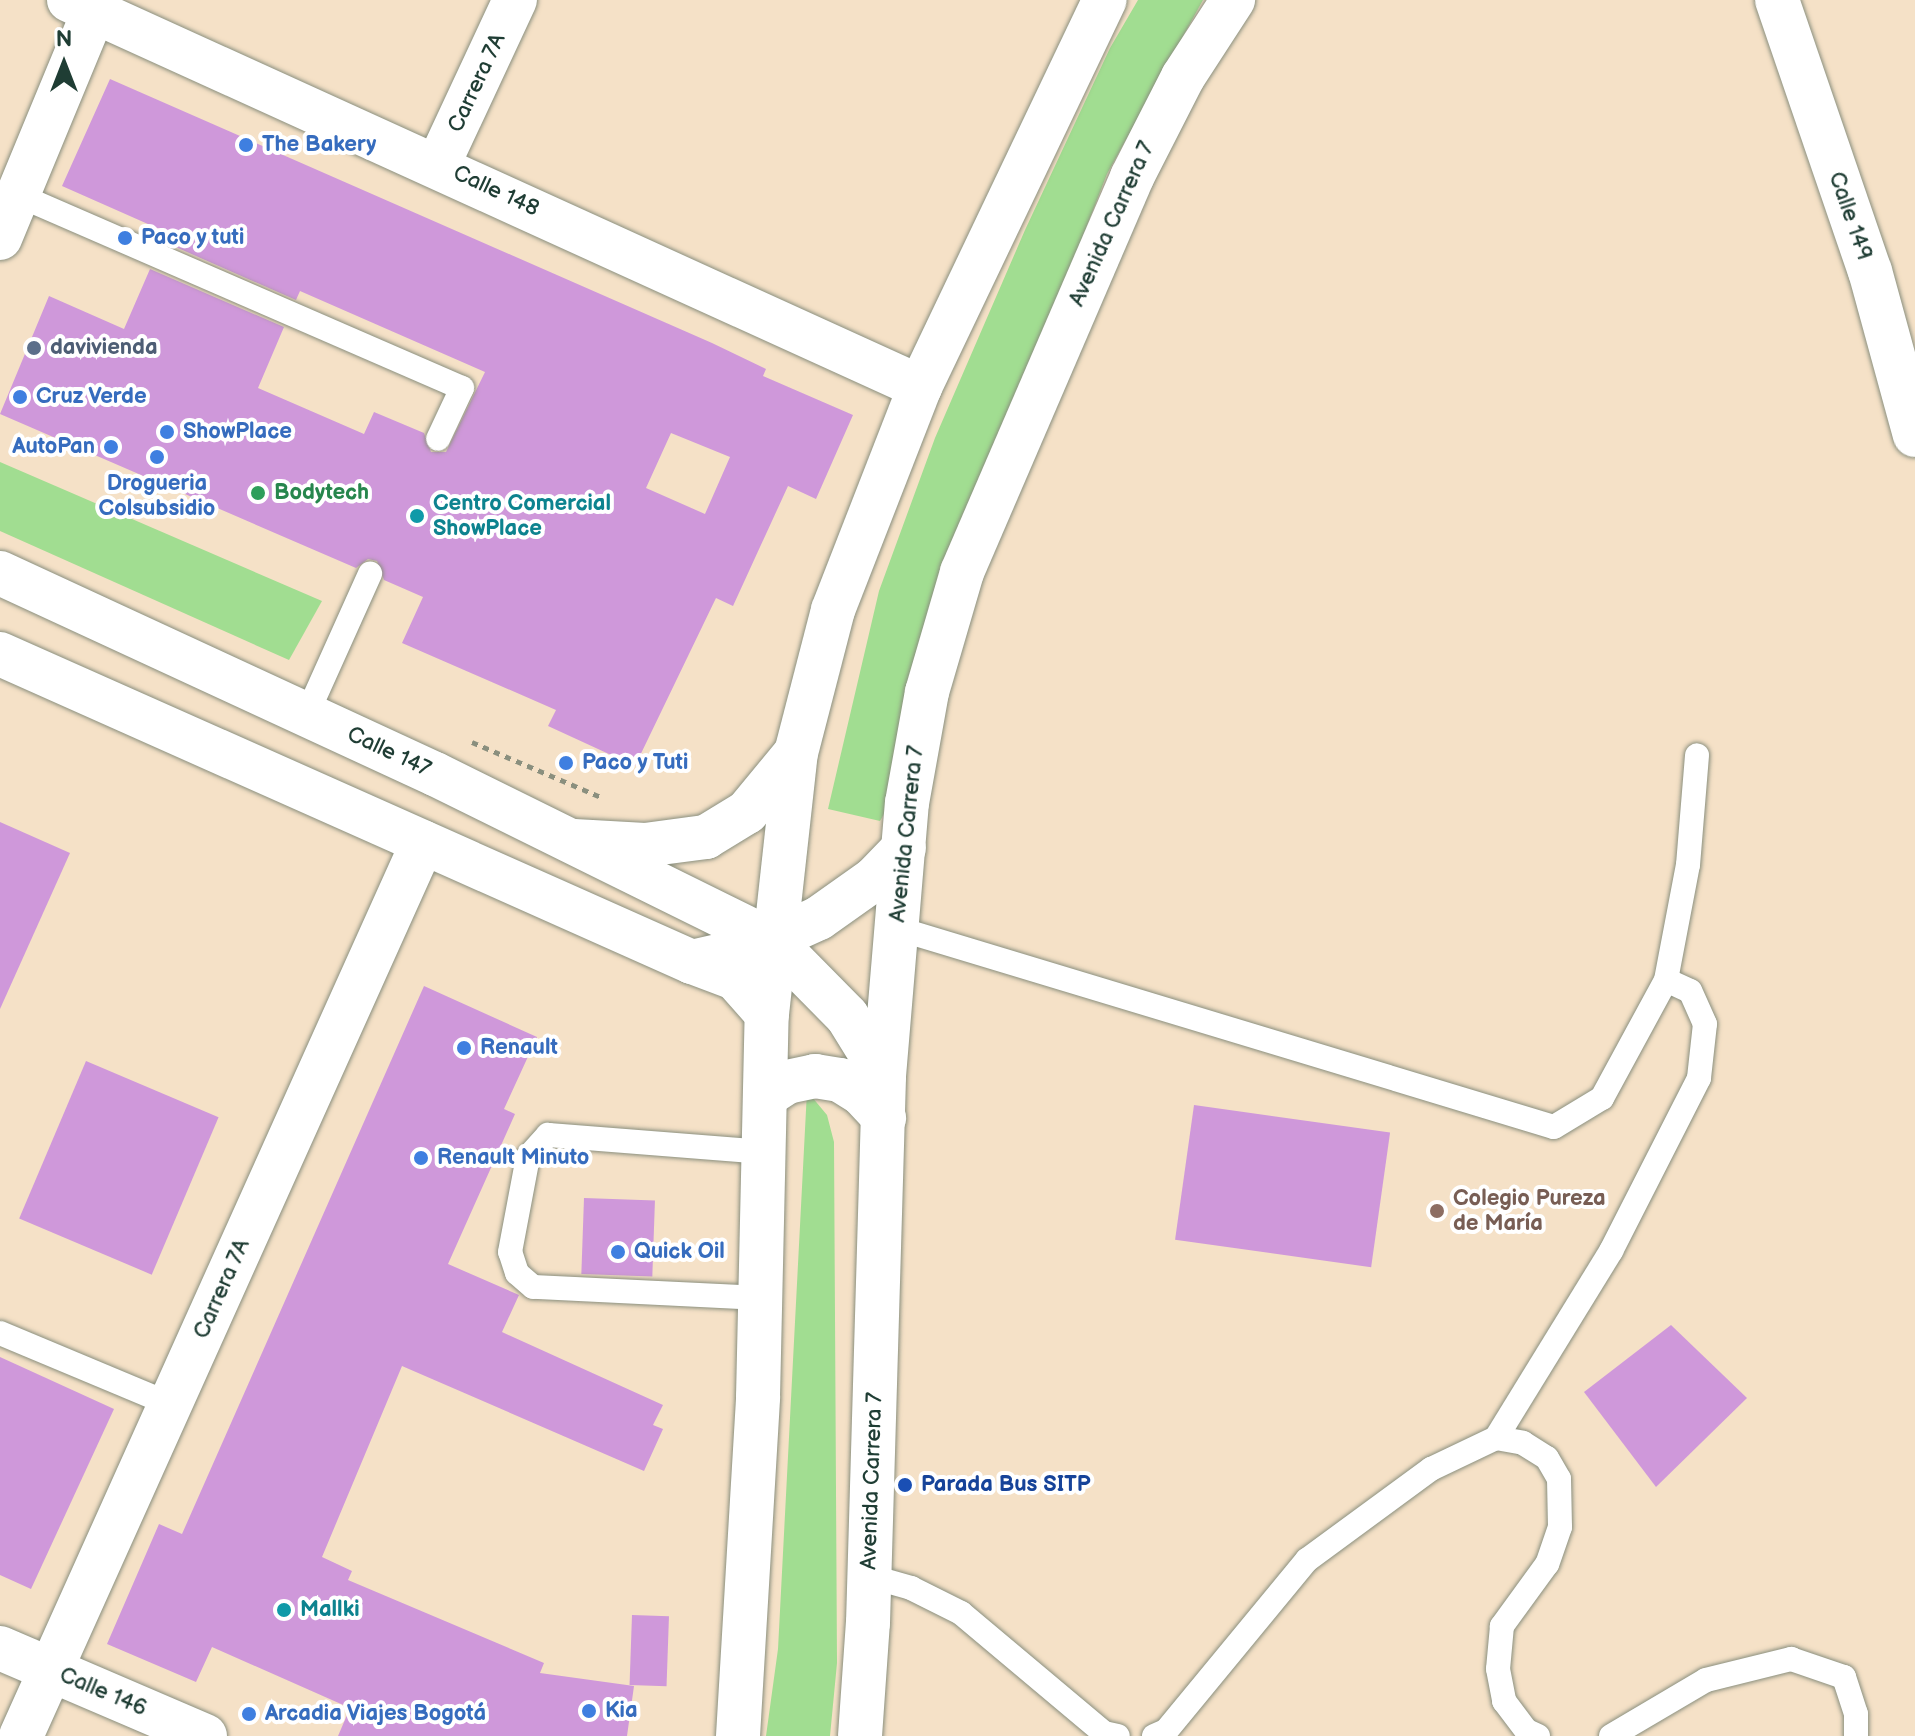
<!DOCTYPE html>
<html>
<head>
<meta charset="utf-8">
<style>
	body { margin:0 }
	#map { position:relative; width:1915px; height:1736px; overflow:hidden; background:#f5e1c7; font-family:"Balsamiq Sans",sans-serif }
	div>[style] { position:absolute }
	.green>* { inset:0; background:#a1dd91 }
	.building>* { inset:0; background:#cf98da; transform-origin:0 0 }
	.path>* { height:5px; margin-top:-2.5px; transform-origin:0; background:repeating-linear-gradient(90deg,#8a8f7e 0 6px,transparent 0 12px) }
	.roads { filter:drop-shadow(0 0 2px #8a8f7e) drop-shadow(0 0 2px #8a8f7e) }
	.service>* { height:24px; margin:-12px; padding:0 12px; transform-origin:12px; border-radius:12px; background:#fff }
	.minor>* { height:44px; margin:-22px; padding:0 22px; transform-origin:22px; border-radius:22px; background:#fff }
	.secondary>* { height:44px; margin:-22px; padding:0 22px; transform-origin:22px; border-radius:22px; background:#fff }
	.primary>* { height:44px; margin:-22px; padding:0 22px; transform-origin:22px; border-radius:22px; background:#fff }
	.dots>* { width:22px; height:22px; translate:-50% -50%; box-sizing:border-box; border:4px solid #fff; border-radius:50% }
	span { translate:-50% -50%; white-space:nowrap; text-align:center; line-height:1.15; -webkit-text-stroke:8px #fff; paint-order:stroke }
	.street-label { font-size:22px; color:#1f3d34 }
	.shop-label { font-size:22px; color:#366cbe; font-weight:700 }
	.left { translate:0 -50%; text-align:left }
	.right { translate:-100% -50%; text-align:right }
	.service-label { font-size:22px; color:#4e5e75; font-weight:700 }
	.leisure-label { font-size:22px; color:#27864d; font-weight:700 }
	.culture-label { font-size:22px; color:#0d838f; font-weight:700 }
	.education-label { font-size:22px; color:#785e54; font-weight:700 }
	.transit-label { font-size:22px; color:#164399; font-weight:700 }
	.north { position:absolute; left:24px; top:24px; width:80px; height:80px; -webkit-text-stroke:6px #fff; paint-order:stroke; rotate:0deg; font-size:22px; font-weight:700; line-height:32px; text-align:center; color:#1f3d34 }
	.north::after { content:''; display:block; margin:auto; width:28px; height:36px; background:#1f3d34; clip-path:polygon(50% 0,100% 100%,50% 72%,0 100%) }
</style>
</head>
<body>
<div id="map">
	<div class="green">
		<i style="clip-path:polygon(1138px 0,1203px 0,1107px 174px,1029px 375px,902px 782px,880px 821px,828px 809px,879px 591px,935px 438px,1025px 230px,1110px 48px)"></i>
		<i style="clip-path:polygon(0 462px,322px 601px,289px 660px,0 531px)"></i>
		<i style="clip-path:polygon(807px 1091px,827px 1115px,834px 1142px,837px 1663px,830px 1736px,766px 1736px,778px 1649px)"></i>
	</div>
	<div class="building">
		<i style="clip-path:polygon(evenodd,110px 79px,712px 343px,766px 369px,763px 376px,853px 415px,816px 499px,788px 486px,733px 606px,716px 598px,635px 766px,548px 726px,556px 710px,402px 643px,423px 597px,384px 580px,377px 561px,368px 559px,356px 568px,0 414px,49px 296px,124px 329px,150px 269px,284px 327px,258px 388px,364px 434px,374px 412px,424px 433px,431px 452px,446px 452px,485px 372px,300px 291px,296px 300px,162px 241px,166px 232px,62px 186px,110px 79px,671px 433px,730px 457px,705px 514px,646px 488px,671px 433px)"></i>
		<i style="clip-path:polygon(0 822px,70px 853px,0 1009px)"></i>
		<i style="clip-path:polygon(424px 986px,537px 1037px,504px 1109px,515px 1114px,448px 1264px,519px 1295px,502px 1332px,663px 1405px,653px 1425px,663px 1429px,644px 1471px,402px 1366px,322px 1557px,352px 1571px,348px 1580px,544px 1663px,540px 1673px,634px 1686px,627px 1736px,338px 1736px,350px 1708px,212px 1647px,196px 1682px,107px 1644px,159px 1524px,182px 1534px)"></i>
		<i style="left:86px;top:1061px;width:144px;height:171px;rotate:23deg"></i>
		<i style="left:1194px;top:1105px;width:198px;height:136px;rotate:8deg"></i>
		<i style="left:584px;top:1198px;width:71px;height:76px;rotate:2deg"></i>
		<i style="clip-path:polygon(1671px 1325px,1747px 1398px,1656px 1487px,1584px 1392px)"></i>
		<i style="clip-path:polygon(0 1357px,114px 1409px,31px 1589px,0 1575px)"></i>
		<i style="left:632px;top:1615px;width:37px;height:70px;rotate:2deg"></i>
	</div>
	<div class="path">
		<i style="left:472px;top:742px;width:142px;rotate:23.1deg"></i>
	</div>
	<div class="roads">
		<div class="service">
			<i style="left:18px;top:195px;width:484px;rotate:23.5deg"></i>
			<i style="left:462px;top:388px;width:56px;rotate:115.2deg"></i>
			<i style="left:307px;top:714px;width:154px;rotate:-65.8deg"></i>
			<i style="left:896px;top:928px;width:687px;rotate:16.83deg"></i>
			<i style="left:1554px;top:1127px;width:56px;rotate:-31.1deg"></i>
			<i style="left:1602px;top:1098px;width:134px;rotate:-61.5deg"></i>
			<i style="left:1666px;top:980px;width:117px;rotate:-79.2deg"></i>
			<i style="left:1688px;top:865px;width:110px;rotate:-85.3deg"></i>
			<i style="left:761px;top:1298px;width:228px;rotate:-177.2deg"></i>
			<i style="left:533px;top:1287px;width:21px;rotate:-139deg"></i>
			<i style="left:517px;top:1273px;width:22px;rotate:-108deg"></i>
			<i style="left:510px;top:1252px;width:97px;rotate:-79.3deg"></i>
			<i style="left:528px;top:1157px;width:30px;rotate:-48deg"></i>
			<i style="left:548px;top:1135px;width:218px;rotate:4.5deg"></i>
			<i style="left:0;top:1333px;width:184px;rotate:22.7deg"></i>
			<i style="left:1496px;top:1438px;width:220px;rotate:-58.4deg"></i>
			<i style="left:1611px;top:1251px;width:194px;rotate:-63deg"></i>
			<i style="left:1699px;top:1078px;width:54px;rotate:-83.7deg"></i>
			<i style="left:1705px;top:1024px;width:36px;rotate:-114deg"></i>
			<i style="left:1690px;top:991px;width:26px;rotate:-155deg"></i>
			<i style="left:869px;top:1576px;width:44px;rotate:15.9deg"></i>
			<i style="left:911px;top:1588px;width:56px;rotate:26.6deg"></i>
			<i style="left:961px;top:1613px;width:187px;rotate:40deg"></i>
			<i style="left:1104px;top:1733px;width:14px;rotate:12deg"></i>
			<i style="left:1154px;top:1736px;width:13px;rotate:-23deg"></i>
			<i style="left:1166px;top:1731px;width:222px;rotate:-50.5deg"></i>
			<i style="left:1307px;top:1560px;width:154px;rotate:-36.3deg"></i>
			<i style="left:1431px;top:1469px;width:72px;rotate:-25.5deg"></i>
			<i style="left:1496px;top:1438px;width:27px;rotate:10deg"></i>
			<i style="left:1523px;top:1443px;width:28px;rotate:32deg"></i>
			<i style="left:1547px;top:1458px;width:24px;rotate:60deg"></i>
			<i style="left:1559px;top:1479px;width:48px;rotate:88.8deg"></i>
			<i style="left:1560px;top:1527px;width:39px;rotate:109deg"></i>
			<i style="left:1547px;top:1564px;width:77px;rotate:126deg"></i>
			<i style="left:1502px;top:1626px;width:43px;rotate:95.3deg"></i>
			<i style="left:1498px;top:1669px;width:33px;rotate:79deg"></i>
			<i style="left:1504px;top:1701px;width:38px;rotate:53deg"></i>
			<i style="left:1527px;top:1731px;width:12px;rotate:24deg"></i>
			<i style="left:1611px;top:1736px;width:110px;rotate:-30.5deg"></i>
			<i style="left:1706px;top:1680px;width:88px;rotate:-13.9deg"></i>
			<i style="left:1791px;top:1659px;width:56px;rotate:18.8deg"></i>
			<i style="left:1844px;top:1677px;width:39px;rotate:72deg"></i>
			<i style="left:1856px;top:1714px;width:22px;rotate:90deg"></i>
		</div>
		<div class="minor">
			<i style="left:69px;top:0;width:935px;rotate:24.45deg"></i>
			<i style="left:1777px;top:0;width:287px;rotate:71.1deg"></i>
			<i style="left:1870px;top:271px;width:170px;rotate:74.7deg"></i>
			<i style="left:438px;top:165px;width:182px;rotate:-65deg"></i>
			<i style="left:0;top:238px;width:246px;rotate:-67.5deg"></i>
			<i style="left:0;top:1648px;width:223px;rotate:23.2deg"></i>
			<i style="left:21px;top:1736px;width:980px;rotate:-65.79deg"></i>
		</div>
		<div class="secondary">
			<i style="left:0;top:573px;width:479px;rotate:24.8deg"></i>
			<i style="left:435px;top:774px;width:377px;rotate:26.3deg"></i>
			<i style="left:773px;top:941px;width:105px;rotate:45.4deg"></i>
			<i style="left:847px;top:1016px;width:70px;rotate:58.3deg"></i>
			<i style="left:0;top:654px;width:757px;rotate:23.99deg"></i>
			<i style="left:692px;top:962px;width:63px;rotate:-12.9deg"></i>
			<i style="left:753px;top:948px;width:72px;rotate:-24.4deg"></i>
			<i style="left:819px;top:918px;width:67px;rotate:-35.3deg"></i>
			<i style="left:874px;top:879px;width:43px;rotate:-45.9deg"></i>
		</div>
		<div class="primary">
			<i style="left:574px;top:841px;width:71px;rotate:3.2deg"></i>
			<i style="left:645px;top:845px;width:62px;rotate:-7.5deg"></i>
			<i style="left:706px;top:837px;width:48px;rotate:-31.4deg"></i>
			<i style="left:747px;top:812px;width:74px;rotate:-50.5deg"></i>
			<i style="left:692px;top:962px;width:46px;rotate:20.4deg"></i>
			<i style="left:735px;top:978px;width:48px;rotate:48.4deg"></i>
			<i style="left:767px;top:1095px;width:24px;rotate:-33deg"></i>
			<i style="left:787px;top:1082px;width:29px;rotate:-12deg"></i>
			<i style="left:815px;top:1076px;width:25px;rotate:9deg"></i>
			<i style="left:840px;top:1080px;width:25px;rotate:32deg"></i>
			<i style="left:861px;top:1093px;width:34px;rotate:47deg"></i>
			<i style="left:738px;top:1736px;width:340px;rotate:-86.6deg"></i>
			<i style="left:758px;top:1397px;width:383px;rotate:-88.7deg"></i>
			<i style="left:767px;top:1014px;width:263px;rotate:-83.7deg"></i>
			<i style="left:796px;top:753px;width:148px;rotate:-75.5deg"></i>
			<i style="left:833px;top:610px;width:239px;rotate:-68.7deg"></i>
			<i style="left:920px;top:387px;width:429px;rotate:-64.5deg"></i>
			<i style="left:860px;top:1736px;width:113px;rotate:-86deg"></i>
			<i style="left:868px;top:1623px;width:547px;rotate:-88.32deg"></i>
			<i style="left:884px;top:1076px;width:274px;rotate:-85.2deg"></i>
			<i style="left:907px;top:803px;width:113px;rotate:-79.8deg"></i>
			<i style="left:927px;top:692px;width:125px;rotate:-73.7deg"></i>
			<i style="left:962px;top:572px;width:430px;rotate:-66.7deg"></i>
			<i style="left:1132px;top:177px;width:112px;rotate:-63deg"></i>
			<i style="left:1183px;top:77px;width:92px;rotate:-57deg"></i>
		</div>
	</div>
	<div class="dots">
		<i style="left:246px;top:145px;background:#3f7fe0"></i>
		<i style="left:125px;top:238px;background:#3f7fe0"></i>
		<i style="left:34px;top:348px;background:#5c6f8a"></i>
		<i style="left:20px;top:397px;background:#3f7fe0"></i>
		<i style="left:167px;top:432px;background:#3f7fe0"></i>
		<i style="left:111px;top:447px;background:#3f7fe0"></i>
		<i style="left:157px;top:457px;background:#3f7fe0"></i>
		<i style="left:258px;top:493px;background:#2e9e5b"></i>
		<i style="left:417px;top:516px;background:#0f9aa8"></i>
		<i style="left:566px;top:763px;background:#3f7fe0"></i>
		<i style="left:464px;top:1048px;background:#3f7fe0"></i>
		<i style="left:421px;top:1158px;background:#3f7fe0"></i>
		<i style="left:1437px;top:1211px;background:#8d6e63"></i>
		<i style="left:618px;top:1252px;background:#3f7fe0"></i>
		<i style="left:905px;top:1485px;background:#1a4fb4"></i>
		<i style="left:284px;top:1610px;background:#0f9aa8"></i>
		<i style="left:589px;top:1711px;background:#3f7fe0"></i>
		<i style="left:249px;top:1714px;background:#3f7fe0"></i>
	</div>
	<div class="street-label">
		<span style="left:477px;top:83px;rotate:-65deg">Carrera 7A</span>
		<span style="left:496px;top:191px;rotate:25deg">Calle 148</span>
		<span style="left:1850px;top:216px;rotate:71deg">Calle 149</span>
		<span style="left:1112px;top:224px;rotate:-66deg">Avenida Carrera 7</span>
		<span style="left:389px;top:752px;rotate:25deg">Calle 147</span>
		<span style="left:907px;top:834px;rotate:-84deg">Avenida Carrera 7</span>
		<span style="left:222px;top:1289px;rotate:-66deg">Carrera 7A</span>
		<span style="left:872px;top:1481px;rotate:-88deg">Avenida Carrera 7</span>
		<span style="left:103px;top:1692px;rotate:23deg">Calle 146</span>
	</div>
	<div class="shop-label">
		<span class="left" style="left:262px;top:145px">The Bakery</span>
		<span class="left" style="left:141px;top:238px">Paco y tuti</span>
		<span class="left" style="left:36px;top:397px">Cruz Verde</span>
		<span class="left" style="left:183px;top:432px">ShowPlace</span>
		<span class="right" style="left:95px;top:447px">AutoPan</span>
		<span style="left:157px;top:496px">Drogueria<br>Colsubsidio</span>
		<span class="left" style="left:582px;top:763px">Paco y Tuti</span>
		<span class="left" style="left:480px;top:1048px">Renault</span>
		<span class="left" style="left:437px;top:1158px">Renault Minuto</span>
		<span class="left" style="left:634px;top:1252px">Quick Oil</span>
		<span class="left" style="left:605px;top:1711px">Kia</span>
		<span class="left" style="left:265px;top:1714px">Arcadia Viajes Bogotá</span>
	</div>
	<div class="service-label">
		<span class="left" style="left:50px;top:348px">davivienda</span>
	</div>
	<div class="leisure-label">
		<span class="left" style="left:274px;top:493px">Bodytech</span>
	</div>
	<div class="culture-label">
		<span class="left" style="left:433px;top:516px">Centro Comercial<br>ShowPlace</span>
		<span class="left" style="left:300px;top:1610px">Mallki</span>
	</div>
	<div class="education-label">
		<span class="left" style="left:1453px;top:1211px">Colegio Pureza<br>de María</span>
	</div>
	<div class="transit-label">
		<span class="left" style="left:921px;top:1485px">Parada Bus SITP</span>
	</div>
	<div class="north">N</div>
</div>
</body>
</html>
